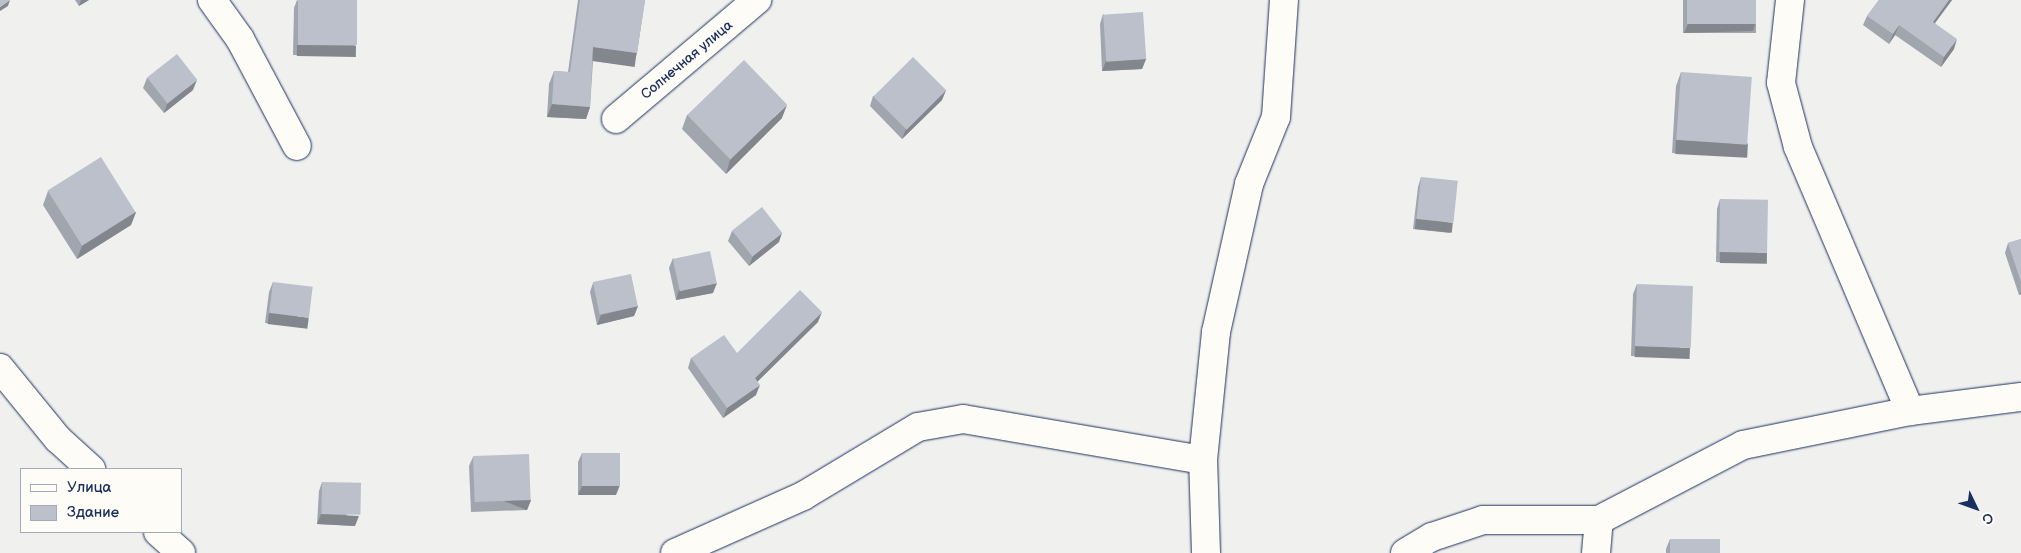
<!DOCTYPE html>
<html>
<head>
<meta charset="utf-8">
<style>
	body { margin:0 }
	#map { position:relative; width:2021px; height:553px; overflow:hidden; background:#f0f0ee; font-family:"Balsamiq Sans",sans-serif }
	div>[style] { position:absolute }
	.roads { filter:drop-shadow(0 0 1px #1b2f5e) drop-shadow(0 0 1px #1b2f5e) }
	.minor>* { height:28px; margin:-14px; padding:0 14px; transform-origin:14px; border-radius:14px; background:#fdfcf7 }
	.wall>* { inset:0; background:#a1a5ae; transform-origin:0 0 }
	.shaded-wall>* { inset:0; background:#83868d; transform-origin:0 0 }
	.building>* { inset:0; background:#bbc0ca; transform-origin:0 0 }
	span { translate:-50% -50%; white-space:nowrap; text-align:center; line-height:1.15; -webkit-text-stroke:4.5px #fdfcf7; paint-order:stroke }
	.street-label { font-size:14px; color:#1b2f5e }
	.legend { position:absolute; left:20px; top:468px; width:162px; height:65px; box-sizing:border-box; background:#fdfcf7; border:1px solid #a3aaba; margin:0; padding:6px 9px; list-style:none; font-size:15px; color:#1b2f5e }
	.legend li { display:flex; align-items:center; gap:10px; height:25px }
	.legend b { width:25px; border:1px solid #a3aaba }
	.north { position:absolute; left:1951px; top:483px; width:50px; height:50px; -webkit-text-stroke:4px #fdfcf7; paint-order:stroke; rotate:132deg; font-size:14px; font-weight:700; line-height:20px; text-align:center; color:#1b2f5e }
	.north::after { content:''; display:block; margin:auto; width:18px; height:22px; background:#1b2f5e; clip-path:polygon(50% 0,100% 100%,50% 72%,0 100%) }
</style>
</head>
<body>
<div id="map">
	<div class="roads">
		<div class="minor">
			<i style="left:212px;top:0;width:48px;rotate:54.3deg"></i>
			<i style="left:240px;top:39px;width:121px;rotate:62deg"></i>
			<i style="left:1790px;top:0;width:83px;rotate:96.2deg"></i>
			<i style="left:1781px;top:83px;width:66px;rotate:75.1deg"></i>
			<i style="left:1798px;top:147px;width:287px;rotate:67deg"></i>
			<i style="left:616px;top:119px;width:185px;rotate:-40.2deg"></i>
			<i style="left:0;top:368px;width:92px;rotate:50.8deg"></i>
			<i style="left:58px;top:439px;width:45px;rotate:42.3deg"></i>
			<i style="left:158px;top:532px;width:31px;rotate:42deg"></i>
			<i style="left:675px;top:553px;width:140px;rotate:-24deg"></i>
			<i style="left:803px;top:496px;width:134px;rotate:-31deg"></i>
			<i style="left:918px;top:427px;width:46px;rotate:-10.1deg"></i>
			<i style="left:963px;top:419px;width:243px;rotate:9.7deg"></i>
			<i style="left:1206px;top:553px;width:93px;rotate:-91.8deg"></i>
			<i style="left:1203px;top:460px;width:129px;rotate:-84.2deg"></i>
			<i style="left:1216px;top:332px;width:152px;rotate:-77.4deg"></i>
			<i style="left:1249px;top:184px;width:72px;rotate:-68.1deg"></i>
			<i style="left:1276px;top:117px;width:117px;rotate:-86.1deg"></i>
			<i style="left:1405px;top:553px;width:31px;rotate:-31deg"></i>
			<i style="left:1432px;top:537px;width:54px;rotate:-18.4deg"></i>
			<i style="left:1483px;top:520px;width:116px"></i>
			<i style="left:1599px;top:520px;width:162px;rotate:-27.5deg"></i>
			<i style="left:1743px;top:445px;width:170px;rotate:-11.5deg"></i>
			<i style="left:1910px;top:411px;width:112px;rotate:-7.2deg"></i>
			<i style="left:1596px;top:553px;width:33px;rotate:-85deg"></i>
		</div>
	</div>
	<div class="wall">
		<i style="clip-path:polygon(75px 0,89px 0,79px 6px)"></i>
		<i style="clip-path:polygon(297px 0,356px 46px,352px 56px,293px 55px,294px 8px)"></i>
		<i style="clip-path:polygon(578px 0,645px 0,637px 53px,633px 66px,593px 61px,590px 107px,586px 119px,547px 117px,549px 84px,554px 71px,568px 72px)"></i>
		<i style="left:1683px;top:0;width:73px;height:33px"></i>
		<i style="clip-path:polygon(1879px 0,1952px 0,1935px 23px,1954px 49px,1941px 67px,1895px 35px,1889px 44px,1863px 25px,1867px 16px)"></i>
		<i style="clip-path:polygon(1103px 14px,1146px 59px,1142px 69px,1102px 71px,1100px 24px)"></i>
		<i style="clip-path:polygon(1681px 72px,1748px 144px,1743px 157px,1672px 153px,1676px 86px)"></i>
		<i style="clip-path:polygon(147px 78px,193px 90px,164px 113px,143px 88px)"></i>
		<i style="clip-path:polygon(946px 90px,942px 100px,902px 139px,870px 106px,873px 96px)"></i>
		<i style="clip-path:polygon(687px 115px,782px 118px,726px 174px,682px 129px)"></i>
		<i style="clip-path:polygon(1421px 177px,1450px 233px,1413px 229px,1418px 187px)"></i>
		<i style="clip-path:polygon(48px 191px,136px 212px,131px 225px,77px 259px,43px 205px)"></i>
		<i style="clip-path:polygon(1720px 199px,1764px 263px,1716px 262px,1717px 209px)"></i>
		<i style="clip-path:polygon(732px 231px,779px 242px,749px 266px,728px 241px)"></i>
		<i style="clip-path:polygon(2021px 239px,2021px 295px,2019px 295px,2005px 253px,2008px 243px)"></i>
		<i style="clip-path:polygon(673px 258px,713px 293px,676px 300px,669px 268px)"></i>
		<i style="clip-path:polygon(273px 282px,306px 328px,265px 323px,269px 292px)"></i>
		<i style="clip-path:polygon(593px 283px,638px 306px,634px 316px,597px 325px,590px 292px)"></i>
		<i style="clip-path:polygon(1637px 284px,1687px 358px,1631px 356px,1633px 294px)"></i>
		<i style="clip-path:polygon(818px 322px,757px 382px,756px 395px,723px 418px,688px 368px,691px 358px,737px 353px)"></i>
		<i style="clip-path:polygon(582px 453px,616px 495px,578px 495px,578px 462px)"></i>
		<i style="clip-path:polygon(473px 457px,531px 500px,527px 510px,471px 512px,469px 466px)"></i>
		<i style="clip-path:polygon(322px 482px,355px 526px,317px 524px,319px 491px)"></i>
		<i style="clip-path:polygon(1670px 539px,1720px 553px,1666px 553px,1666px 549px)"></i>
	</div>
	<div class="shaded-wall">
		<i style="clip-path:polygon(10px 0,8px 6px,0 11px,0 7px)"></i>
		<i style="clip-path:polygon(81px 0,89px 0,79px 6px)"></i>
		<i style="clip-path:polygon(1949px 0,1952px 0,1929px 31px,1933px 22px)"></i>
		<i style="clip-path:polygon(1756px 21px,1753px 31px,1684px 33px,1688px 24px)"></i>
		<i style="clip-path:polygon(1899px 25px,1895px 35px,1889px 44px,1893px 34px)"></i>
		<i style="clip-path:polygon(1957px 39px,1954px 49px,1941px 67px,1944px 57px)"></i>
		<i style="left:297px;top:45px;width:59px;height:11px;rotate:1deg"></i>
		<i style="left:593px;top:47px;width:44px;height:14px;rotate:8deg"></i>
		<i style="clip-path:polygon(1146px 59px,1142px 69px,1102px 71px,1106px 61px)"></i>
		<i style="clip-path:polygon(197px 80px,193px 90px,164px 113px,167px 104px)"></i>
		<i style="clip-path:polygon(946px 90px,942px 100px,902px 139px,906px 129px)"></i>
		<i style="clip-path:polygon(552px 104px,590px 107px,586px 119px,547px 117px)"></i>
		<i style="clip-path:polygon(787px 105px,782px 118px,726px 174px,730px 160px)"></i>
		<i style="left:1676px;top:140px;width:72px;height:14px;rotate:3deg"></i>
		<i style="clip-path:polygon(136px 212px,131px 225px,77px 259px,82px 246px)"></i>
		<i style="left:1416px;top:219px;width:37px;height:10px;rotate:6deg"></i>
		<i style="clip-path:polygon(782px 233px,779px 242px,749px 266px,753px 256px)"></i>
		<i style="left:1720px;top:252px;width:47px;height:11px;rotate:1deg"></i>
		<i style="clip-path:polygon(717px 283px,713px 293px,676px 300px,679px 290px)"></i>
		<i style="clip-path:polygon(638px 306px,634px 316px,597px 325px,601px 315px)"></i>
		<i style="clip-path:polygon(822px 312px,818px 322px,751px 388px,755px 378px)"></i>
		<i style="left:269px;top:313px;width:40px;height:11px;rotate:7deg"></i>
		<i style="left:1635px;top:346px;width:55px;height:11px;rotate:2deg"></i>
		<i style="clip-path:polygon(760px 385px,756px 395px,723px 418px,727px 408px)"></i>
		<i style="clip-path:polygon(620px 485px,616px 495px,578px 495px,582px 486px)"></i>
		<i style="left:531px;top:500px;width:11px;height:57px;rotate:112deg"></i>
		<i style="clip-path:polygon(321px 514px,359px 516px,355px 526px,317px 524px)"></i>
	</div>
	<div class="building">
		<i style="clip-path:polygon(0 0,10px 0,0 7px)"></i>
		<i style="left:298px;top:0;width:59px;height:45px"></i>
		<i style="clip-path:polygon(580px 0,645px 0,637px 53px,593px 47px,590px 107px,552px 104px,554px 71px,570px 72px)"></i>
		<i style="left:1687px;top:0;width:69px;height:24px"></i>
		<i style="clip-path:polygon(1879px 0,1949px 0,1933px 22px,1957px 39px,1944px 57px,1899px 25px,1893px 34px,1867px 16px)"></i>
		<i style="left:1143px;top:12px;width:47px;height:40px;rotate:86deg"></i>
		<i style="left:177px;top:54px;width:33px;height:38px;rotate:52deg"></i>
		<i style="left:913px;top:57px;width:47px;height:56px;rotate:45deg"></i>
		<i style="left:744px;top:60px;width:62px;height:79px;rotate:46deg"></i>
		<i style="left:1681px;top:72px;width:71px;height:68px;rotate:4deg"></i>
		<i style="left:101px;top:157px;width:65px;height:63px;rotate:58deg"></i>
		<i style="left:1421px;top:177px;width:37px;height:42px;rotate:6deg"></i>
		<i style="left:1720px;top:199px;width:48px;height:53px;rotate:1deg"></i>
		<i style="left:762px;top:207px;width:33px;height:38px;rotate:52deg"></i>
		<i style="clip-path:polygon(2021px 239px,2021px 282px,2008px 243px)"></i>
		<i style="left:710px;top:251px;width:33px;height:38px;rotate:78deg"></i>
		<i style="left:631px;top:274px;width:33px;height:39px;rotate:78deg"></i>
		<i style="left:273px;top:282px;width:40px;height:31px;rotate:7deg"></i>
		<i style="left:1637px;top:284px;width:56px;height:62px;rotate:2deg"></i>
		<i style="clip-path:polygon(800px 290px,822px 312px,755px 378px,760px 385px,727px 408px,691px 358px,724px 335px,737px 353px)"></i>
		<i style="left:582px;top:453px;width:38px;height:33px"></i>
		<i style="left:529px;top:454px;width:46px;height:56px;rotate:88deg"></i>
		<i style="left:322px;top:482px;width:39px;height:32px;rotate:1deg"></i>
		<i style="left:1670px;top:539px;width:50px;height:14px"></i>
	</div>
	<div class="street-label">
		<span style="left:687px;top:60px;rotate:-40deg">Солнечная улица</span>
	</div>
	<ul class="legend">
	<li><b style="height:6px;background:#fdfcf7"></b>Улица</li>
	<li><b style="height:14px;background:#bbc0ca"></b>Здание</li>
	</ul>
	<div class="north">С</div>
</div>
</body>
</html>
